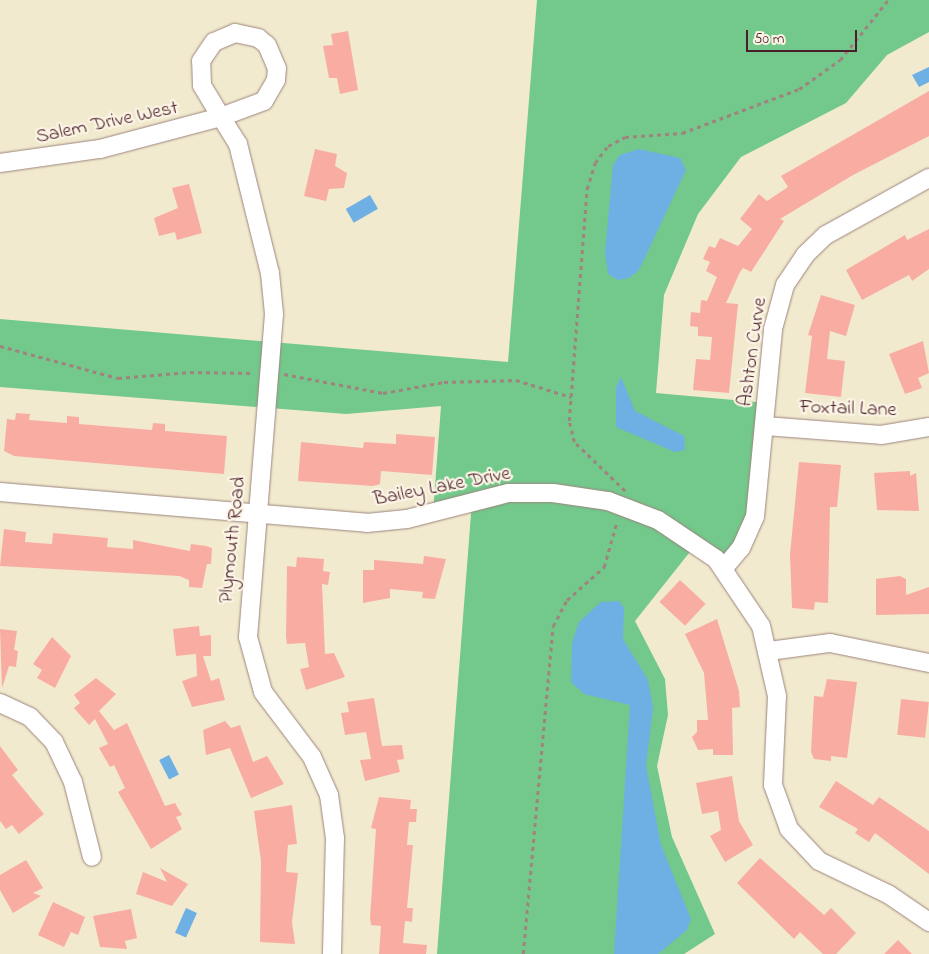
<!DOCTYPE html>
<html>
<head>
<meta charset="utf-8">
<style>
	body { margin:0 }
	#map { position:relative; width:929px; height:954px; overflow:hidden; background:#f1eacf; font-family:"Indie Flower",sans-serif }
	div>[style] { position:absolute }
	.green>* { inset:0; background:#73c88c }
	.water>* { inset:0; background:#6eb0e3; transform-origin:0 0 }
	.building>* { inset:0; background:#f9ada2; transform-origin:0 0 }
	.path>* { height:2.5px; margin-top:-1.25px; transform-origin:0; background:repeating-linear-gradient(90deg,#9e847d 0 4px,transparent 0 8px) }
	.roads { filter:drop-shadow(0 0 1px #9e847d) drop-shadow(0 0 1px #9e847d) }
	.minor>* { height:18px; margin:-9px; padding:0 9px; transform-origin:9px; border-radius:9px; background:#fff }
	span { translate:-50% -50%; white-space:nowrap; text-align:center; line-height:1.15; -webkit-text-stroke:4.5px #fcf5e5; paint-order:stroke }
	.street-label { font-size:20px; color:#4a1f2b }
	.scale { position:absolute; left:746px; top:30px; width:111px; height:22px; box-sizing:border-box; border:2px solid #4a1f2b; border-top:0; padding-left:6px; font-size:15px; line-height:18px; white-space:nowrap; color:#4a1f2b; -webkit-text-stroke:4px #fcf5e5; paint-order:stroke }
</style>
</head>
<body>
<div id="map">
	<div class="green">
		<i style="clip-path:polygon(537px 0,929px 0,929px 32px,887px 55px,846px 103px,741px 157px,698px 214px,664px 295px,656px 393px,767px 403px,757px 508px,724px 568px,697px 543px,635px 621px,665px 679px,668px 715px,657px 766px,672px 837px,715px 934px,684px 954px,437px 954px,472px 501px,433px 513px,441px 406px,346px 414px,0 387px,0 319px,508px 362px)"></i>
	</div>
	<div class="water">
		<i style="clip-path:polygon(929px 67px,929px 82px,919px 87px,912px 75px)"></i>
		<i style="clip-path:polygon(639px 149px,680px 158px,686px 170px,639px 270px,629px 278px,618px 280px,608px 274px,605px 253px,613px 165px,620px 155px)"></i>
		<i style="left:370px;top:195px;width:16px;height:28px;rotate:60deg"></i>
		<i style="clip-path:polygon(621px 377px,635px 411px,684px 436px,685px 450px,675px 452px,616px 427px,616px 388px)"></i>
		<i style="clip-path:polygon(619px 601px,624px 608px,623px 639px,648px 680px,653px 708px,646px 766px,661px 845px,691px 919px,687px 930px,658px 954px,614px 954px,630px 705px,584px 694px,571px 682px,572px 643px,579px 622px,601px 602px)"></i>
		<i style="left:169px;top:755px;width:22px;height:11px;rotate:63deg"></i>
		<i style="left:186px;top:908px;width:12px;height:27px;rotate:24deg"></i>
	</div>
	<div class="building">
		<i style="clip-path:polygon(348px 31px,358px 90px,340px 94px,337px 78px,329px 78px,323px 46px,333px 45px,331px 34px)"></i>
		<i style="clip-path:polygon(929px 91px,929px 136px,853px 175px,780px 219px,784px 221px,751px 272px,743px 268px,740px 272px,726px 303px,738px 304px,729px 393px,693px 390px,696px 359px,710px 360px,712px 337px,698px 336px,698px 327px,690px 326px,691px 312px,700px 313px,701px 300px,707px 301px,717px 277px,706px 271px,710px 262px,703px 259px,709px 246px,715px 248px,720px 238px,738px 246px,752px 229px,740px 219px,759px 194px,767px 201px,788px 187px,781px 176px)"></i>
		<i style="clip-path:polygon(315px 149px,337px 154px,335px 166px,347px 173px,344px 188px,329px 189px,326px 201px,304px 196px)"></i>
		<i style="clip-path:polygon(189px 184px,202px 233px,177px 240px,175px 232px,159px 236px,154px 218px,178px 208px,172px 188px)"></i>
		<i style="clip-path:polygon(929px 229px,929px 269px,912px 281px,909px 275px,862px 300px,846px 270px,905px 235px,907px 240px)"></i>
		<i style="clip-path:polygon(821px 295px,855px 305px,846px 336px,830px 331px,827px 359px,845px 361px,841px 397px,805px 393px,812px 336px,808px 335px)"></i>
		<i style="clip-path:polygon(923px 341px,929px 373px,918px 378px,922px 388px,905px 394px,889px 354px)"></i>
		<i style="clip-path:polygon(16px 413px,30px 414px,29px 420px,67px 423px,67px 416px,79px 417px,79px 424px,152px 430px,153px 423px,165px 424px,165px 431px,227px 436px,224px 474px,14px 456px,4px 451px,7px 419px,15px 420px)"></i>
		<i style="clip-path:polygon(396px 434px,435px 437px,432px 475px,381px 471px,380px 484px,373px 486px,298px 481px,301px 442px,363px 448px,364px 442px,396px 444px)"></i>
		<i style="clip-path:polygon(799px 462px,841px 465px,837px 507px,830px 507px,828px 603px,815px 602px,814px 610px,792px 608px,790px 554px)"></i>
		<i style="clip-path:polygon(910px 471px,910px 476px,916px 473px,919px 511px,877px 510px,874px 473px)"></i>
		<i style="clip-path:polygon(4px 529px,26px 532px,25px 542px,52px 544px,53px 533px,108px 538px,107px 547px,133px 549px,133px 540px,190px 551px,191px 544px,206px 546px,212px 548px,211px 564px,207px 564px,202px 588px,189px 587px,189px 580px,179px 576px,0 566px)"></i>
		<i style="clip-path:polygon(424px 556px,446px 559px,435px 599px,422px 598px,423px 592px,390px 589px,390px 598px,363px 603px,363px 570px,374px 570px,374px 560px,423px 564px)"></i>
		<i style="clip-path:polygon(297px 557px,324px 559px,323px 571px,330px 572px,328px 585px,322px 584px,325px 654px,334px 653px,345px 677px,306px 690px,300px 669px,309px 667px,305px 643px,287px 644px,286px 637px,287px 566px,296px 567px)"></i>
		<i style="clip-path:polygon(900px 576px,906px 579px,906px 595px,929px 587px,929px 614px,876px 615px,876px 579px)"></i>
		<i style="left:680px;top:580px;width:35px;height:30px;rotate:43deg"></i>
		<i style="clip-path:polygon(717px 619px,739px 691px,740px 707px,732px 708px,733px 755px,713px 755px,713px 749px,698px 750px,692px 737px,697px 732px,697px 720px,708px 720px,704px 673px,685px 634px)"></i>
		<i style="clip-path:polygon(199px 626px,200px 636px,211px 635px,211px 656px,203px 656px,211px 681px,219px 678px,225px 700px,192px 707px,182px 681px,197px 676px,196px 654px,176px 656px,173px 629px)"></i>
		<i style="clip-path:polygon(0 629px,17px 631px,14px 650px,18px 651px,16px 667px,9px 666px,2px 688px)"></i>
		<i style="clip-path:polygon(52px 637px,71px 656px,55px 688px,37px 678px,42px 670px,33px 664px)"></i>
		<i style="clip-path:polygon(96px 678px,116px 694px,99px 711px,114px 730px,127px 723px,165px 806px,175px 803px,182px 815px,176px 817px,182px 829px,151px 849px,118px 792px,125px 788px,114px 765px,110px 767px,99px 748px,108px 744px,95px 719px,89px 725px,74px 708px,80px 703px,74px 695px)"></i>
		<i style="clip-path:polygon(827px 679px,857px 682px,847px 758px,831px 756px,831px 761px,814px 759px,811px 752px,814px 696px,823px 697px)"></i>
		<i style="clip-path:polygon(374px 698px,382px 746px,402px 745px,404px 759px,397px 760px,400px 772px,365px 781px,360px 760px,371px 759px,366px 732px,345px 735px,341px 713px,349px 712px,347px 702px)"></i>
		<i style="left:901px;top:699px;width:28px;height:36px;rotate:6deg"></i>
		<i style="clip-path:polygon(225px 721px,231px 728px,240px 725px,253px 762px,267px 756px,284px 784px,251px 798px,230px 748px,206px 755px,203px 730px)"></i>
		<i style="clip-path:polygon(0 746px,18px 770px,12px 775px,44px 814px,19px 834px,12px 825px,6px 829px,0 821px)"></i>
		<i style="clip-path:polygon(732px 776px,739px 821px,753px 845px,725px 862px,710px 836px,721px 830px,718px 811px,702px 814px,696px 783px)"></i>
		<i style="clip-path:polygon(836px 781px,873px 805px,879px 797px,929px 831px,929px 874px,875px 833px,869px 842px,855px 833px,858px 829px,819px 807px)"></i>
		<i style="clip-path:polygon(379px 797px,411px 800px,410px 809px,417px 809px,416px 822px,409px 822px,407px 845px,413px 845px,407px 908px,413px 908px,412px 922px,405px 921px,403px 943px,427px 945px,426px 954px,379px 954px,381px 926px,371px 925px,370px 918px,376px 829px,371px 828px)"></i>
		<i style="clip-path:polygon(292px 805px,297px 844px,288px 845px,286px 872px,298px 873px,292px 922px,295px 944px,260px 942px,261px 861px,254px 811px)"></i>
		<i style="clip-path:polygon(760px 858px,824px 915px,831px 908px,856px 933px,836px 954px,823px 954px,800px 932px,794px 939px,737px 883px)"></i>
		<i style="clip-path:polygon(26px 860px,43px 888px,33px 893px,41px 896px,13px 913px,0 890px,0 875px)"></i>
		<i style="clip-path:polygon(160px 868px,188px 884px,172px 906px,136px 894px,143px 872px,167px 882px)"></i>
		<i style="clip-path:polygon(53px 902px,85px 917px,78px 935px,71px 932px,64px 947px,38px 935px)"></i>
		<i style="clip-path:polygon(131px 909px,137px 938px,125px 941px,127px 949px,100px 947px,93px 916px)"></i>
		<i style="clip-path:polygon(898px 940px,912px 954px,884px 954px)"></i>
	</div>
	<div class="path">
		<i style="left:0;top:346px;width:122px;rotate:15.2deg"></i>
		<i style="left:118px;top:378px;width:72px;rotate:-4.8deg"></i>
		<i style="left:190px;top:372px;width:63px;rotate:0.9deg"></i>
		<i style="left:284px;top:374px;width:101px;rotate:10.9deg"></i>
		<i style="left:383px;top:393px;width:62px;rotate:-10.2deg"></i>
		<i style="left:444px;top:382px;width:72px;rotate:-1.6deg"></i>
		<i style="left:516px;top:380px;width:58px;rotate:17.2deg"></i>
		<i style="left:625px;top:491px;width:71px;rotate:-136.1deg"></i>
		<i style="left:574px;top:442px;width:22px;rotate:-103deg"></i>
		<i style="left:569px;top:421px;width:233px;rotate:-85.6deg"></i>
		<i style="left:587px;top:189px;width:27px;rotate:-73deg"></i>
		<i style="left:595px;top:163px;width:21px;rotate:-53deg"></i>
		<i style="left:608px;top:146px;width:19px;rotate:-28deg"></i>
		<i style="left:625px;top:137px;width:57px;rotate:-4deg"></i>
		<i style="left:682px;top:133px;width:125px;rotate:-20.6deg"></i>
		<i style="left:799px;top:89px;width:50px;rotate:-35.3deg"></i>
		<i style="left:840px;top:60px;width:77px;rotate:-51.3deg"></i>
		<i style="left:523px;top:954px;width:329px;rotate:-84.8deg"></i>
		<i style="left:553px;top:626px;width:30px;rotate:-62deg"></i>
		<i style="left:567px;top:600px;width:50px;rotate:-41.7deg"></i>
		<i style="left:604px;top:567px;width:48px;rotate:-74.2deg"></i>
	</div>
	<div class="roads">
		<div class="minor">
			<i style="left:235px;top:33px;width:24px;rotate:12deg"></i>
			<i style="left:258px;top:38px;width:11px;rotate:38deg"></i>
			<i style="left:267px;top:45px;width:25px;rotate:67deg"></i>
			<i style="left:277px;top:68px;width:12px;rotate:95deg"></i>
			<i style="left:276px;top:80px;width:24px;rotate:120deg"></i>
			<i style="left:264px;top:101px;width:46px;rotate:159.6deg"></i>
			<i style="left:221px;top:117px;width:37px;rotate:-121deg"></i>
			<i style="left:202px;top:85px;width:24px;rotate:-92deg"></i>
			<i style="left:201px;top:61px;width:23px;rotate:-56deg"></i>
			<i style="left:214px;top:42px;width:23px;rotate:-23deg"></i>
			<i style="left:0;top:163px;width:101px;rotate:-8deg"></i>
			<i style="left:100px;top:149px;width:125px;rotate:-14.8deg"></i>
			<i style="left:221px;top:117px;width:32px;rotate:58deg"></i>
			<i style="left:238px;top:144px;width:133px;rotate:76.1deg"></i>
			<i style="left:270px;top:273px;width:41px;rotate:84.4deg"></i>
			<i style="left:274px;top:314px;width:324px;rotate:94.6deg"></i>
			<i style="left:248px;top:637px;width:57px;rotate:74.7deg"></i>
			<i style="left:263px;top:692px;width:81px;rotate:53deg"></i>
			<i style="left:312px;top:757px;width:42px;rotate:65.9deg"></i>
			<i style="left:329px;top:795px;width:43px;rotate:82.1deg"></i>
			<i style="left:335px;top:838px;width:116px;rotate:91.5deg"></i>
			<i style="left:765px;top:426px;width:116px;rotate:4.4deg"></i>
			<i style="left:881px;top:435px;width:49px;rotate:-9.5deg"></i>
			<i style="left:0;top:492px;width:368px;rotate:4.8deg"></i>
			<i style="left:367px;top:523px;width:40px;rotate:-5.7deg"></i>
			<i style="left:407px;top:519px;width:104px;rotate:-14.4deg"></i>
			<i style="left:508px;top:493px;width:45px"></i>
			<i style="left:553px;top:493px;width:56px;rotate:8.3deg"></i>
			<i style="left:608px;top:501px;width:53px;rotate:20.8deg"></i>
			<i style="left:658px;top:520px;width:70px;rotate:33.9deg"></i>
			<i style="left:716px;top:559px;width:81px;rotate:56.1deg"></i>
			<i style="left:761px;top:626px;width:72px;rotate:77.1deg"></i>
			<i style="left:777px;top:696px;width:89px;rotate:92.6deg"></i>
			<i style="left:773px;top:785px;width:47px;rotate:70deg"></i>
			<i style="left:789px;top:829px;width:44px;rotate:46.8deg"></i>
			<i style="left:819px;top:861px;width:76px;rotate:25.6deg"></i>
			<i style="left:888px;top:894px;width:50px;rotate:34.3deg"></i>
			<i style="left:724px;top:568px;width:26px;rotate:-50deg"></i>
			<i style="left:741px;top:548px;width:34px;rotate:-66deg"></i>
			<i style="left:755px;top:517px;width:189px;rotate:-84.5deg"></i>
			<i style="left:773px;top:329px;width:46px;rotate:-74.7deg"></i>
			<i style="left:785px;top:285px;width:36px;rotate:-56deg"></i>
			<i style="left:805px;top:255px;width:29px;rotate:-44deg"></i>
			<i style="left:826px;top:235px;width:118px;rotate:-29deg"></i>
			<i style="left:769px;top:651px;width:62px;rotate:-7.5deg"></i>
			<i style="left:830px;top:643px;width:101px;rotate:11.4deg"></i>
			<i style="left:0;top:703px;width:33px;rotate:25deg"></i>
			<i style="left:30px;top:717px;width:35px;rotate:46deg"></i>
			<i style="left:54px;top:742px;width:44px;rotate:64.6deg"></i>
			<i style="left:73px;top:782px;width:77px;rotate:75.8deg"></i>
		</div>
	</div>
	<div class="street-label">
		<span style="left:107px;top:123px;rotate:-12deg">Salem Drive West</span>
		<span style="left:753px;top:352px;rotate:-82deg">Ashton Curve</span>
		<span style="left:848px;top:409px;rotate:2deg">Foxtail Lane</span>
		<span style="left:442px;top:487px;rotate:-11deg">Bailey Lake Drive</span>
		<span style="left:233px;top:540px;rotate:-84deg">Plymouth Road</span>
	</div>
	<div class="scale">50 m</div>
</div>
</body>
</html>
